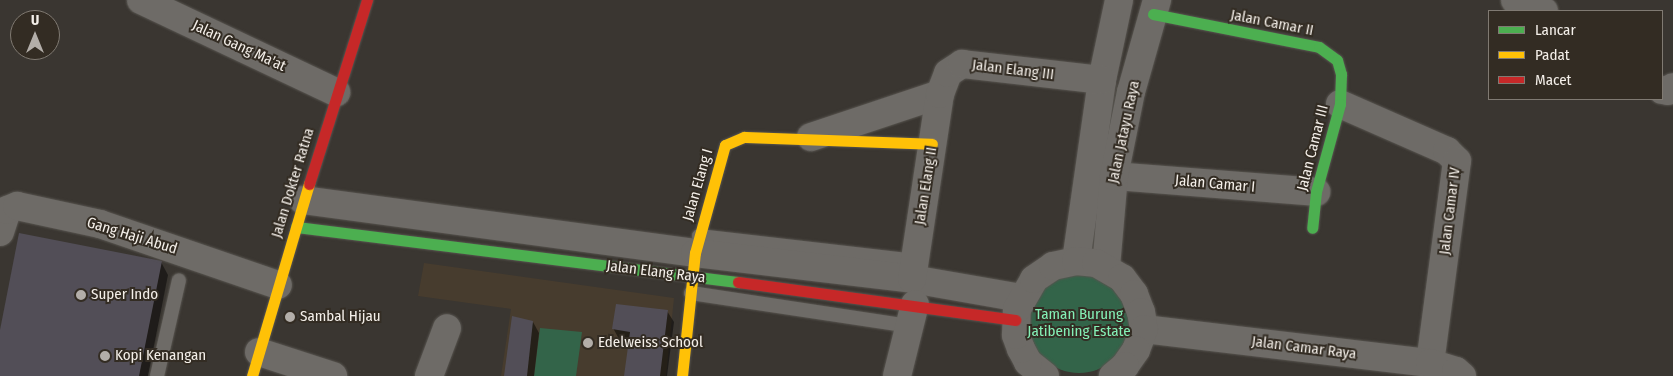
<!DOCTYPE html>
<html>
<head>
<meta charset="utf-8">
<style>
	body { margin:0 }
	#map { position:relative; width:1673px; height:376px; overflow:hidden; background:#3a3631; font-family:"Fira Sans Condensed",sans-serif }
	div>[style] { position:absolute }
	.education>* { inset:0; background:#473c2e }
	.green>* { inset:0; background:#336449 }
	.round { border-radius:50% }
	.shadow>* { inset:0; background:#0007 }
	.building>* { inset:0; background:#524e57 }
	.roads { filter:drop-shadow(0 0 1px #57544f) drop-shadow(0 0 1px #57544f) }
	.lane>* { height:14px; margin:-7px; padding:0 7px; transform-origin:7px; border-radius:7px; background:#6e6b67 }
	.street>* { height:28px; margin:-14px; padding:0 14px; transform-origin:14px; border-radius:14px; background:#6e6b67 }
	.fast>* { height:11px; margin:-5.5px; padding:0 5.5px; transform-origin:5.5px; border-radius:5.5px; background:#4caf50 }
	.slow>* { height:11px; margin:-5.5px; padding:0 5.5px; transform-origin:5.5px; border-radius:5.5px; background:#ffc107 }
	.jam>* { height:11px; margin:-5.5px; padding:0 5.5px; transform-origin:5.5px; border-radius:5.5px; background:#c62828 }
	.dots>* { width:14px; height:14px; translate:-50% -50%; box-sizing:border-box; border:2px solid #332c23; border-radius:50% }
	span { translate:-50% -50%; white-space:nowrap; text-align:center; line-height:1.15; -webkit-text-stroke:4px #332c23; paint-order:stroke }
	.street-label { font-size:15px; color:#f4efe9 }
	.poi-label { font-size:15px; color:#f4efe9 }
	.left { translate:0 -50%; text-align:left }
	.park-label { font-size:15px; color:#84f0b6 }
	.legend { position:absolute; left:1488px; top:10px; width:175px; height:90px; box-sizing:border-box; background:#332c23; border:1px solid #807a72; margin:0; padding:6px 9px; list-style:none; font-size:15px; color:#f4efe9 }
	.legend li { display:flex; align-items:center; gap:10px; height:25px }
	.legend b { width:25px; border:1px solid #807a72 }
	.north { position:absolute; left:10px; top:10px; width:50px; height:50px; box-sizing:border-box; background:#332c23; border:1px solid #807a72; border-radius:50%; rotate:0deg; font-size:14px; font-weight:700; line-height:20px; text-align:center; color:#f4efe9 }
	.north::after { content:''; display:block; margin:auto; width:18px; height:22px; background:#b3aea9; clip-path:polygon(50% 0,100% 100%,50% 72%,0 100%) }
</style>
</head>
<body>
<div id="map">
	<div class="education">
		<i style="clip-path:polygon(424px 263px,674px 298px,666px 376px,501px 376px,511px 309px,418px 296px)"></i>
	</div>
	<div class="green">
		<i class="round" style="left:1029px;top:273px;width:100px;height:100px"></i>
		<i style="clip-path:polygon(540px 328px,582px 332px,576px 376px,534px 376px)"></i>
	</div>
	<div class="shadow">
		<i style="clip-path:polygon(161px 262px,168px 275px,148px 376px,0 376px,0 336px)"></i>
		<i style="clip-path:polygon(667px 311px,674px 322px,667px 376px,625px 376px,630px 342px,619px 339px,613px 328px)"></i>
		<i style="clip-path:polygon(533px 322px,539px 333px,534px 376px,505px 376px)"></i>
	</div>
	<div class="building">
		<i style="clip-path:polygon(19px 233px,162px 261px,139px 376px,0 376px,0 330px)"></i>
		<i style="clip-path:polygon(616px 304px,668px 310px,660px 376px,624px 376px,630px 332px,612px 329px)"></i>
		<i style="clip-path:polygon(512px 316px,533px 321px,527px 376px,504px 376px)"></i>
	</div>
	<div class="roads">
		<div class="lane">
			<i style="left:699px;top:236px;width:216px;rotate:6.6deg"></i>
			<i style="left:691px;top:293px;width:220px;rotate:8.6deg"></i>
			<i style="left:157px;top:376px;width:98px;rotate:-77.1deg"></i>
		</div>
		<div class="street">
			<i style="left:141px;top:0;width:216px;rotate:25.3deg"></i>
			<i style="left:1515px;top:0;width:31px;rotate:21deg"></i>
			<i style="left:1662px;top:90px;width:6px;rotate:9deg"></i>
			<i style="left:1668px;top:91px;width:6px;rotate:-39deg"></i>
			<i style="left:1340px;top:104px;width:117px;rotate:23.7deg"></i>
			<i style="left:1447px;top:151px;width:14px;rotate:45deg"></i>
			<i style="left:1457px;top:161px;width:204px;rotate:97.6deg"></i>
			<i style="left:811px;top:137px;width:136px;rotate:-18.4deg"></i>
			<i style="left:1114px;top:176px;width:203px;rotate:4.5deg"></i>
			<i style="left:303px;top:200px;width:396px;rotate:7.7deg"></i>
			<i style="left:695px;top:253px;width:219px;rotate:6.8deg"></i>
			<i style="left:912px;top:279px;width:111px;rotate:9.9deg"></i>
			<i style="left:0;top:232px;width:23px;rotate:-72deg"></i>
			<i style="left:7px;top:210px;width:11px;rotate:-22deg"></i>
			<i style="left:17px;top:206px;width:85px;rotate:12.2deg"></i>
			<i style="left:100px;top:224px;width:188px;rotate:18.9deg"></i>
			<i style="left:1076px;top:261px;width:183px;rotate:-81.8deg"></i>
			<i style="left:1102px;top:80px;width:82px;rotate:-78deg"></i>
			<i style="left:1106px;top:267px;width:91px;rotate:-85deg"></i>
			<i style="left:1114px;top:176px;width:86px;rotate:-78.6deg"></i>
			<i style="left:1131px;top:92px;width:96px;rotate:-74.2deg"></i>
			<i style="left:912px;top:279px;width:187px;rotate:-81.4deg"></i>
			<i style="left:940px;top:94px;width:22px;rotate:-69deg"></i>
			<i style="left:948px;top:73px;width:17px;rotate:-33deg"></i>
			<i style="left:962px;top:64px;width:141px;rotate:6.5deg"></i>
			<i style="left:1144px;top:329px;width:288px;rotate:6.8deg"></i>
			<i style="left:1430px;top:363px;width:27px;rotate:17deg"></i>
			<i style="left:1456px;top:371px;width:8px;rotate:40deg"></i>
			<i style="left:259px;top:352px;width:78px;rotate:18deg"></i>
			<i style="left:429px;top:376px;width:51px;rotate:-69.4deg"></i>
			<i style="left:897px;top:376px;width:74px;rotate:-76deg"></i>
			<i style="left:1045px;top:376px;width:22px;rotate:-141deg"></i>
			<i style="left:1028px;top:362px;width:15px;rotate:-118deg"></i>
			<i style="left:1021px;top:349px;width:15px;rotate:-110deg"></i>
			<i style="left:1016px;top:335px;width:26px;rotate:-88deg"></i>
			<i style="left:1017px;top:309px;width:34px;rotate:-60deg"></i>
			<i style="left:1034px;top:279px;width:23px;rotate:-34deg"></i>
			<i style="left:1053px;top:266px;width:24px;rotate:-12deg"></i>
			<i style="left:1076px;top:261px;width:20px;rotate:6deg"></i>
			<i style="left:1096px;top:263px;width:30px;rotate:30deg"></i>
			<i style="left:1122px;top:278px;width:20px;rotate:53deg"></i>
			<i style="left:1134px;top:294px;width:19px;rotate:69deg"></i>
			<i style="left:1141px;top:312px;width:17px;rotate:80deg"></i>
			<i style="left:1144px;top:329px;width:22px;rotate:111deg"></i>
			<i style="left:1136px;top:350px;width:19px;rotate:125deg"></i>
			<i style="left:1125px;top:366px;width:16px;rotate:140deg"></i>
		</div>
		<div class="fast">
			<i style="left:1153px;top:14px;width:169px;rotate:11.2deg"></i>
			<i style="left:1319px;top:47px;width:22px;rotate:36deg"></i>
			<i style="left:1337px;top:60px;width:15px;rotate:74deg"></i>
			<i style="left:1341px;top:74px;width:30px;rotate:92deg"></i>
			<i style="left:1340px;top:104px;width:91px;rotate:105.3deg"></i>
			<i style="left:1316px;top:192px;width:36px;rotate:96deg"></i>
			<i style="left:296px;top:227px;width:445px;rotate:7.1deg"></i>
		</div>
		<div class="slow">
			<i style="left:252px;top:376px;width:200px;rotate:-73.5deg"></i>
			<i style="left:682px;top:376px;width:124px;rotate:-84deg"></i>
			<i style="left:695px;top:253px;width:112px;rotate:-74.5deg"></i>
			<i style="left:725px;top:145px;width:21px;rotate:-23deg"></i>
			<i style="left:744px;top:137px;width:188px;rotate:2.1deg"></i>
		</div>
		<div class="jam">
			<i style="left:309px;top:184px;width:193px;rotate:-72.5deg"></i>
			<i style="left:738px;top:282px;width:280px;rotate:7.8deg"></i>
		</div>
	</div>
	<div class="dots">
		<i style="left:81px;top:295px;background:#b3aea9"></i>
		<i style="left:290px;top:317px;background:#b3aea9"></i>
		<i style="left:588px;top:343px;background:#b3aea9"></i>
		<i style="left:105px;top:356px;background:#b3aea9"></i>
	</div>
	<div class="street-label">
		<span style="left:1272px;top:23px;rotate:11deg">Jalan Camar II</span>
		<span style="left:239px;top:46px;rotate:25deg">Jalan Gang Ma'at</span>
		<span style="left:1013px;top:70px;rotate:7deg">Jalan Elang III</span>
		<span style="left:1124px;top:132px;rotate:-78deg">Jalan Jatayu Raya</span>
		<span style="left:1313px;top:148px;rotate:-76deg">Jalan Camar III</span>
		<span style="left:293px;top:183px;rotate:-73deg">Jalan Dokter Ratna</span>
		<span style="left:1215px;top:184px;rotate:5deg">Jalan Camar I</span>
		<span style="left:698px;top:185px;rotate:-74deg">Jalan Elang I</span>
		<span style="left:926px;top:186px;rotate:-81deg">Jalan Elang II</span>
		<span style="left:1450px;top:211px;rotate:-83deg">Jalan Camar IV</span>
		<span style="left:132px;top:236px;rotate:17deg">Gang Haji Abud</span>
		<span style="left:656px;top:272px;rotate:7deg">Jalan Elang Raya</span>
		<span style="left:1304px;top:348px;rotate:7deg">Jalan Camar Raya</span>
	</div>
	<div class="poi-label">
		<span class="left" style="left:91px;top:295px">Super Indo</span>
		<span class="left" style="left:300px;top:317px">Sambal Hijau</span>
		<span class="left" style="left:598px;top:343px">Edelweiss School</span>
		<span class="left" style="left:115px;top:356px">Kopi Kenangan</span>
	</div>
	<div class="park-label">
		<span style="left:1079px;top:323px">Taman Burung<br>Jatibening Estate</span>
	</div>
	<ul class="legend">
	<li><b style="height:6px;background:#4caf50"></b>Lancar</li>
	<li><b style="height:6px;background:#ffc107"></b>Padat</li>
	<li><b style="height:6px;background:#c62828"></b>Macet</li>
	</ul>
	<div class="north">U</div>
</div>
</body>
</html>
